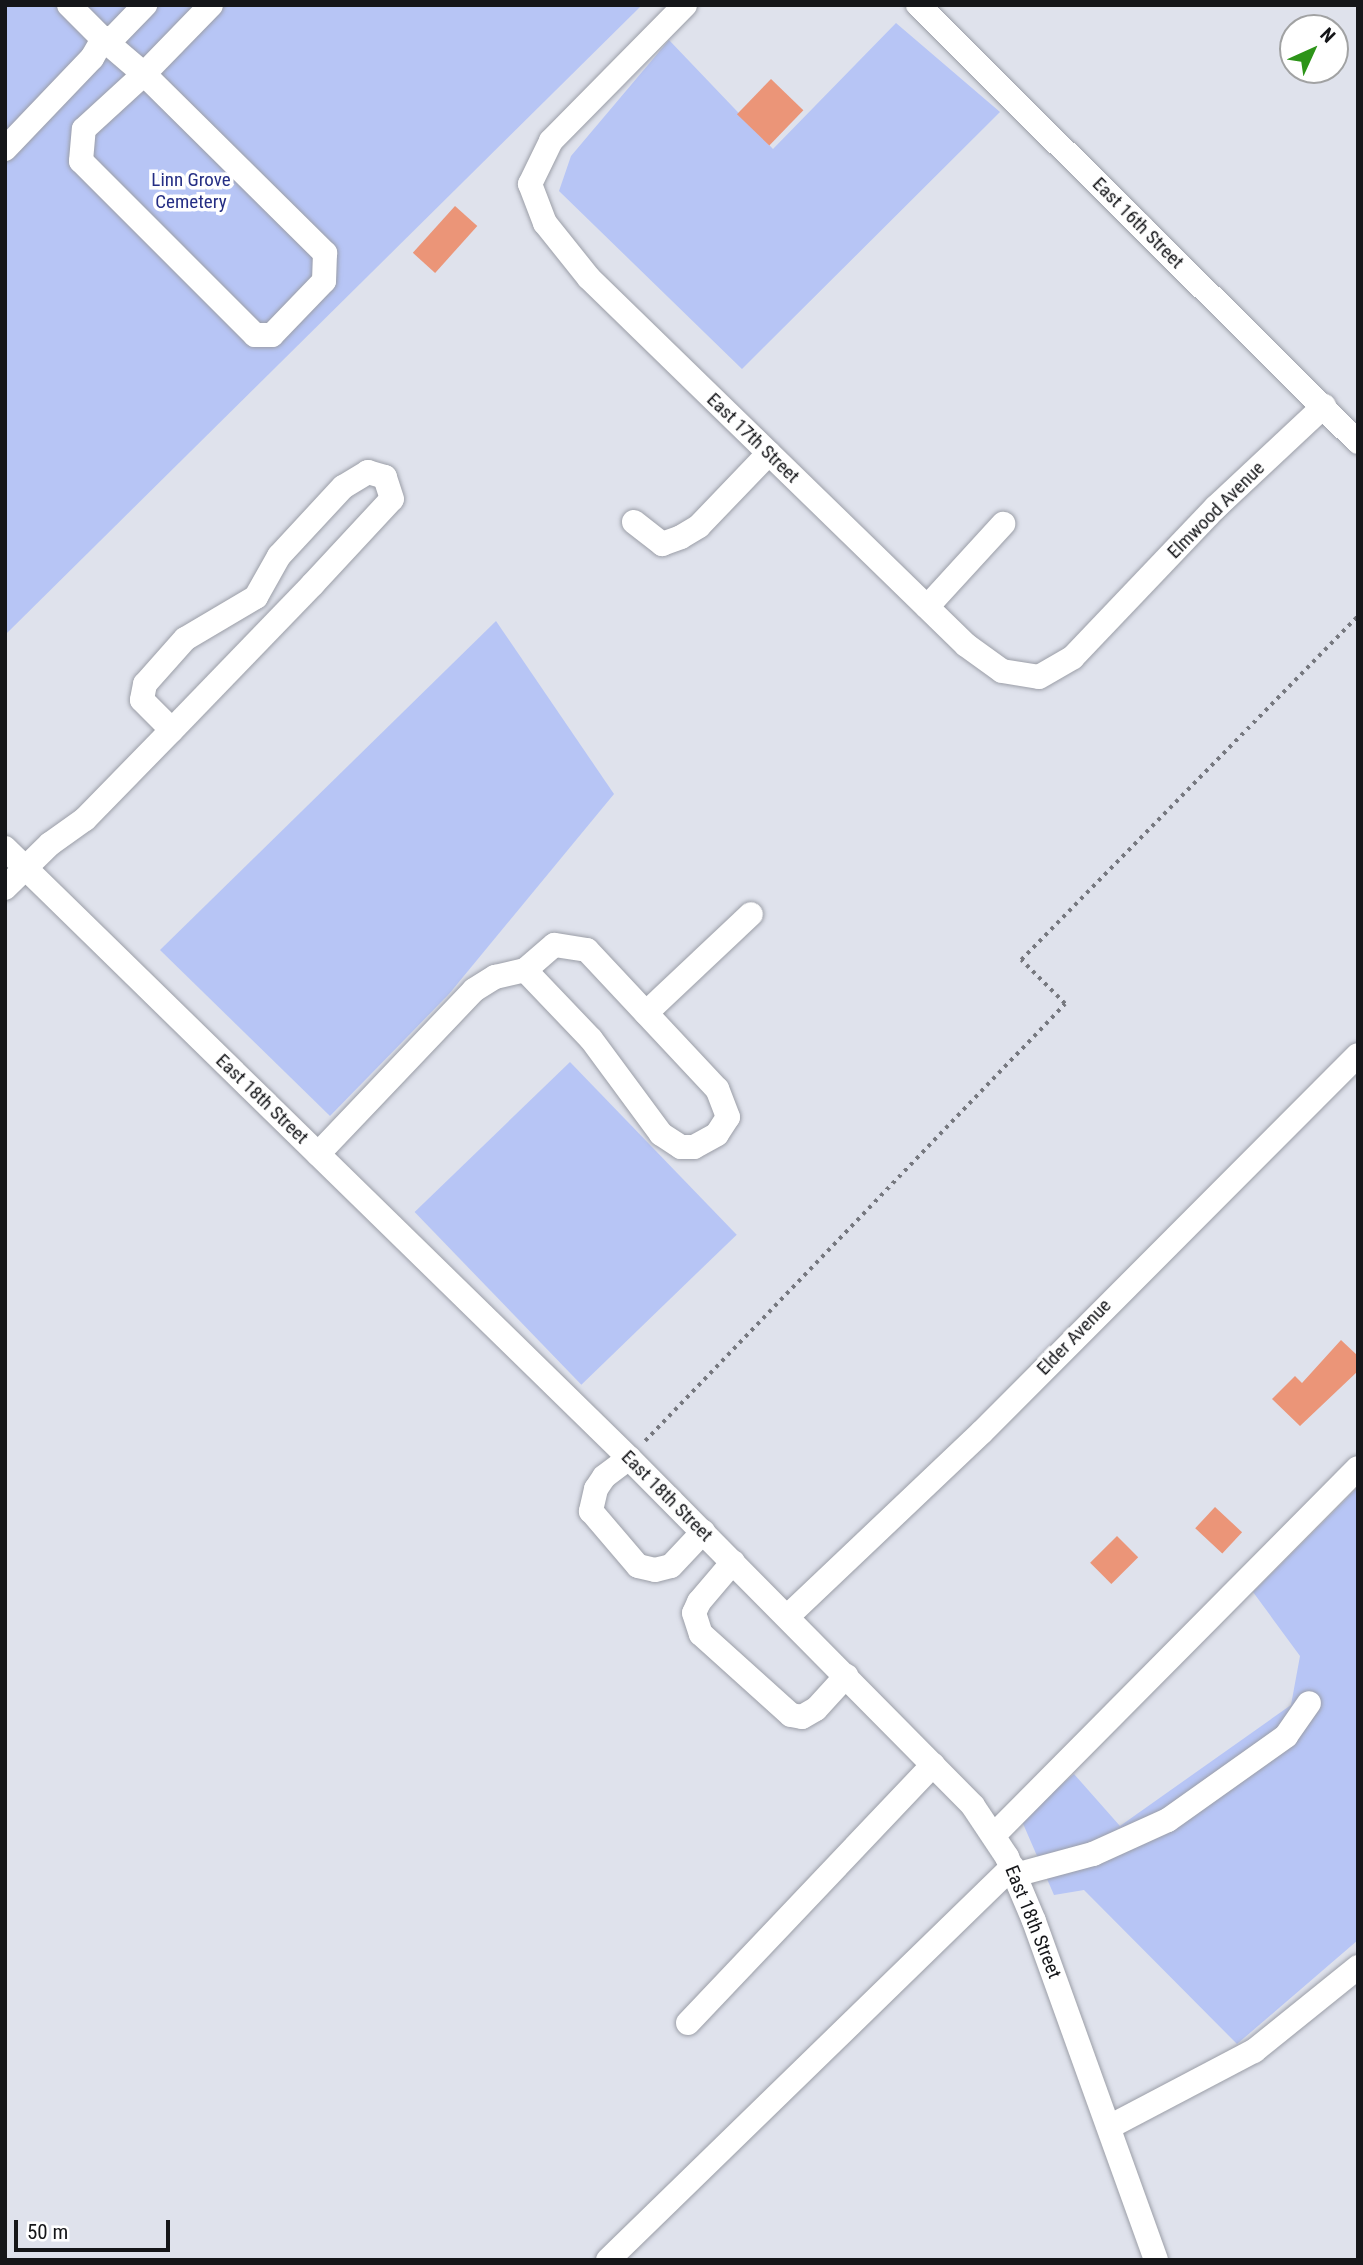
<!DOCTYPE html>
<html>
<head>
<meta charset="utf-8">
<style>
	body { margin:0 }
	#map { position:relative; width:1363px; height:2265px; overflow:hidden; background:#dfe2ec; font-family:"Roboto Condensed",sans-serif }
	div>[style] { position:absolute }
	.green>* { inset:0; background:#b7c5f5; transform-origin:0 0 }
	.building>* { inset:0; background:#eb9578; transform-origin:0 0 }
	.path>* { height:3.5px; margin-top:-1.75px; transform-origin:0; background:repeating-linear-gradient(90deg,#76787f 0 3.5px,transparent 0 8.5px) }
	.roads { filter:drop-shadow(0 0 2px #9b9ea7) drop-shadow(0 0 2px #9b9ea7) }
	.minor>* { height:24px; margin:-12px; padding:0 12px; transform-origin:12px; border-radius:12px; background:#fff }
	span { translate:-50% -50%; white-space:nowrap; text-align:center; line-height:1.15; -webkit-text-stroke:7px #fff; paint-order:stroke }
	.park-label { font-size:19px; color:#252e84 }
	.street-label { font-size:19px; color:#151619 }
	.frame { position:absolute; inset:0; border:7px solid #151619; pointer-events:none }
	.north { position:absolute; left:1279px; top:14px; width:70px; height:70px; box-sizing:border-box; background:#fff; border:2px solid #a1a2a3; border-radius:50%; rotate:45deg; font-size:19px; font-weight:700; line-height:28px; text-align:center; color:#151619 }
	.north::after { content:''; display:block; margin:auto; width:24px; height:32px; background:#2d9419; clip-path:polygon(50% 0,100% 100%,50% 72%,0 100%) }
	.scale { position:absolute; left:14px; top:2220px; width:156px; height:32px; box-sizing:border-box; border:4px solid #151619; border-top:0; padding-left:9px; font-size:21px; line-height:24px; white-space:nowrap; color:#151619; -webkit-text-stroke:5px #fff; paint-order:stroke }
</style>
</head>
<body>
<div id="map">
	<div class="green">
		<i style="clip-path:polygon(5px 5px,642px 5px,5px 635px)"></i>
		<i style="clip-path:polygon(896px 23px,1000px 112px,742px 369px,559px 191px,571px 156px,669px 40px,773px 149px)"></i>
		<i style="clip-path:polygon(496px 621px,614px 794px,449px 994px,330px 1116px,160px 950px)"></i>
		<i style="left:570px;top:1062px;width:240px;height:216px;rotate:46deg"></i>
		<i style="clip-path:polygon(1358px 1487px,1358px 1940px,1237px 2044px,1084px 1890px,1054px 1895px,1021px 1819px,1074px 1774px,1120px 1826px,1291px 1705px,1300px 1656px,1253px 1592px)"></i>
	</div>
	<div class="building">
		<i style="left:771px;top:79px;width:45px;height:49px;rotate:44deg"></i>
		<i style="left:455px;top:206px;width:30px;height:63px;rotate:42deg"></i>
		<i style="clip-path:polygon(1341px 1340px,1358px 1356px,1358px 1371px,1300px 1426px,1272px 1399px,1295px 1376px,1302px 1383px)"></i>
		<i style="left:1215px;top:1507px;width:37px;height:29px;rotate:43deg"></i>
		<i style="left:1117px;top:1536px;width:30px;height:38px;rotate:45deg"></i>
	</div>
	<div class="path">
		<i style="left:645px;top:1441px;width:606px;rotate:-46.14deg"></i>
		<i style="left:1065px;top:1004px;width:62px;rotate:-135deg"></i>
		<i style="left:1021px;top:960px;width:482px;rotate:-45.6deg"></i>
	</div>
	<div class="roads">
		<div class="minor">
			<i style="left:69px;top:5px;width:48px;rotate:45deg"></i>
			<i style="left:103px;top:39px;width:11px;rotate:-10deg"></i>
			<i style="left:114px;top:37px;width:45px;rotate:-45.9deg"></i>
			<i style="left:685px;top:5px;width:191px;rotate:134.6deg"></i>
			<i style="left:551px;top:141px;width:48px;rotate:116deg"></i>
			<i style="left:530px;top:184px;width:42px;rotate:69deg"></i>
			<i style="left:545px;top:223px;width:70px;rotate:51.3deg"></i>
			<i style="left:589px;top:278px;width:526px;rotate:44.23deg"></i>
			<i style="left:966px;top:645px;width:44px;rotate:35.8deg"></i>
			<i style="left:1002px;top:671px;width:37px;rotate:9deg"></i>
			<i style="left:1039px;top:677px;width:39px;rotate:-30deg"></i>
			<i style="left:1073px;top:657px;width:207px;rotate:-46.4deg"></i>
			<i style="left:1216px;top:507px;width:148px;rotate:-43.1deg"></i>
			<i style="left:918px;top:5px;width:620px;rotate:44.8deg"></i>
			<i style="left:5px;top:149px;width:126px;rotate:-46.3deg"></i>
			<i style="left:92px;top:58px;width:22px;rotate:-60deg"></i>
			<i style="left:103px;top:39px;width:54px;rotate:40.5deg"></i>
			<i style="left:144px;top:74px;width:255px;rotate:44.7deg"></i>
			<i style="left:325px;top:253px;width:28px;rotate:92deg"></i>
			<i style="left:324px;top:281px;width:75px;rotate:133.9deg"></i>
			<i style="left:272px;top:335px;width:17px;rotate:180deg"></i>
			<i style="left:255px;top:335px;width:246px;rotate:-135deg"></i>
			<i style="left:81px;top:161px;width:32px;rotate:-85deg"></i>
			<i style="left:84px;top:129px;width:81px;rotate:-42.5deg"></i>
			<i style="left:144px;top:74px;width:96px;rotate:-45.8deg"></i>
			<i style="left:634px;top:522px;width:36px;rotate:38deg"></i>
			<i style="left:662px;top:544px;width:20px;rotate:-20deg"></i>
			<i style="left:681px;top:537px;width:21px;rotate:-31deg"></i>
			<i style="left:699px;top:526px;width:101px;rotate:-46.2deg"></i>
			<i style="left:927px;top:607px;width:113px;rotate:-47.5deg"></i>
			<i style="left:5px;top:848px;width:873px;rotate:44.35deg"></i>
			<i style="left:629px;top:1458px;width:489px;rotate:45.3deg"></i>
			<i style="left:973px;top:1806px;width:61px;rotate:56.3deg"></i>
			<i style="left:1007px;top:1857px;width:69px;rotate:67.1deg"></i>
			<i style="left:1034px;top:1921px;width:360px;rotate:70.2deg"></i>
			<i style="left:5px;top:888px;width:63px;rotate:-44.4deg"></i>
			<i style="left:50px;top:844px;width:43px;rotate:-35.5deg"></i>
			<i style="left:85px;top:819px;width:124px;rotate:-45.7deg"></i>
			<i style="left:172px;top:730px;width:202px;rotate:-46deg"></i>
			<i style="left:312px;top:585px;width:117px;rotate:-47.1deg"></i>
			<i style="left:392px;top:499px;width:23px;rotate:-108deg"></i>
			<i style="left:385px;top:477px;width:18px;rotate:-164deg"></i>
			<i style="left:368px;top:472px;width:29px;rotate:149deg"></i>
			<i style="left:343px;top:487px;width:94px;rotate:132.8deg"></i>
			<i style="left:279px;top:556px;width:47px;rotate:119.3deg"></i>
			<i style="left:256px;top:597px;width:82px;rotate:149.4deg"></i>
			<i style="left:185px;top:639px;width:60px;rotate:131.6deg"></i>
			<i style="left:145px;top:684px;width:16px;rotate:101deg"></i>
			<i style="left:142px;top:700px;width:42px;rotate:45deg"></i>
			<i style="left:646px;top:1013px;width:144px;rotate:-43.3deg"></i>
			<i style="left:318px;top:1154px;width:226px;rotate:-46.4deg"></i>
			<i style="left:474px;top:990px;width:25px;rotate:-32deg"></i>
			<i style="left:495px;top:977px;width:31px;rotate:-13deg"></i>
			<i style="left:525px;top:970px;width:95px;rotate:46.3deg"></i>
			<i style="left:591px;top:1039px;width:118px;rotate:53.6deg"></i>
			<i style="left:661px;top:1134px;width:24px;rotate:33deg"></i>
			<i style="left:681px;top:1147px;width:13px"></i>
			<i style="left:694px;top:1147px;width:26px;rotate:-29deg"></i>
			<i style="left:717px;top:1134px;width:20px;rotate:-57deg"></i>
			<i style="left:728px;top:1117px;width:30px;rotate:-111deg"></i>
			<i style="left:717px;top:1089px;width:190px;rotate:-133.1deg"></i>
			<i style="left:587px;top:950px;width:33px;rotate:-171deg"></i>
			<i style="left:554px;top:945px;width:38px;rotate:139deg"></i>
			<i style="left:629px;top:1458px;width:31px;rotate:143deg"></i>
			<i style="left:604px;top:1477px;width:14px;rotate:124deg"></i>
			<i style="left:596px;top:1489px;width:23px;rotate:103deg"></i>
			<i style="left:591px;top:1511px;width:72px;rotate:49.5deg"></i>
			<i style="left:638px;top:1566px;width:17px;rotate:13deg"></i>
			<i style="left:655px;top:1570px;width:16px;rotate:-14deg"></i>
			<i style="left:671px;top:1566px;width:47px;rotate:-46.7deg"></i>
			<i style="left:733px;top:1562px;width:52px;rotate:130.4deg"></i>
			<i style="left:699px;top:1602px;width:12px;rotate:114deg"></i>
			<i style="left:694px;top:1613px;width:22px;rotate:72deg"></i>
			<i style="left:701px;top:1634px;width:121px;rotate:42deg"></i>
			<i style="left:791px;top:1715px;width:11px;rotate:10deg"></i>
			<i style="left:802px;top:1717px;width:16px;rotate:-30deg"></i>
			<i style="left:816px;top:1709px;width:45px;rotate:-47.7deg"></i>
			<i style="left:788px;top:1616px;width:267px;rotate:-43.5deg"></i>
			<i style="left:982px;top:1432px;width:532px;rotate:-45.08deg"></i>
			<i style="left:995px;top:1834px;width:515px;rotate:-45.24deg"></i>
			<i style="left:1015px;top:1875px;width:81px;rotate:-15.1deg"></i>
			<i style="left:1093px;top:1854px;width:82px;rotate:-24.4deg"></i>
			<i style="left:1168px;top:1820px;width:145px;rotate:-35.4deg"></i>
			<i style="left:1286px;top:1736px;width:40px;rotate:-55.1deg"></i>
			<i style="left:688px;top:2023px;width:356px;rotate:-46.5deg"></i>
			<i style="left:1109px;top:2127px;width:164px;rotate:-27.7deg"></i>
			<i style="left:1254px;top:2051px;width:134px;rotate:-38.9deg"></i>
			<i style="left:608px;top:2260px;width:564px;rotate:-44.21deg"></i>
		</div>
	</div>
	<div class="park-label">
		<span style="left:191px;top:191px">Linn Grove<br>Cemetery</span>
	</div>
	<div class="street-label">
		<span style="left:1138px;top:223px;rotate:45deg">East 16th Street</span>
		<span style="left:753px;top:438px;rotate:44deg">East 17th Street</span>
		<span style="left:1216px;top:510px;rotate:-45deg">Elmwood Avenue</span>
		<span style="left:262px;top:1099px;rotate:44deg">East 18th Street</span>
		<span style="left:1074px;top:1337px;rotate:-46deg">Elder Avenue</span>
		<span style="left:667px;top:1496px;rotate:45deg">East 18th Street</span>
		<span style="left:1033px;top:1922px;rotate:68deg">East 18th Street</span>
	</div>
	<div class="frame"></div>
	<div class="north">N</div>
	<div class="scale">50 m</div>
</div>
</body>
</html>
